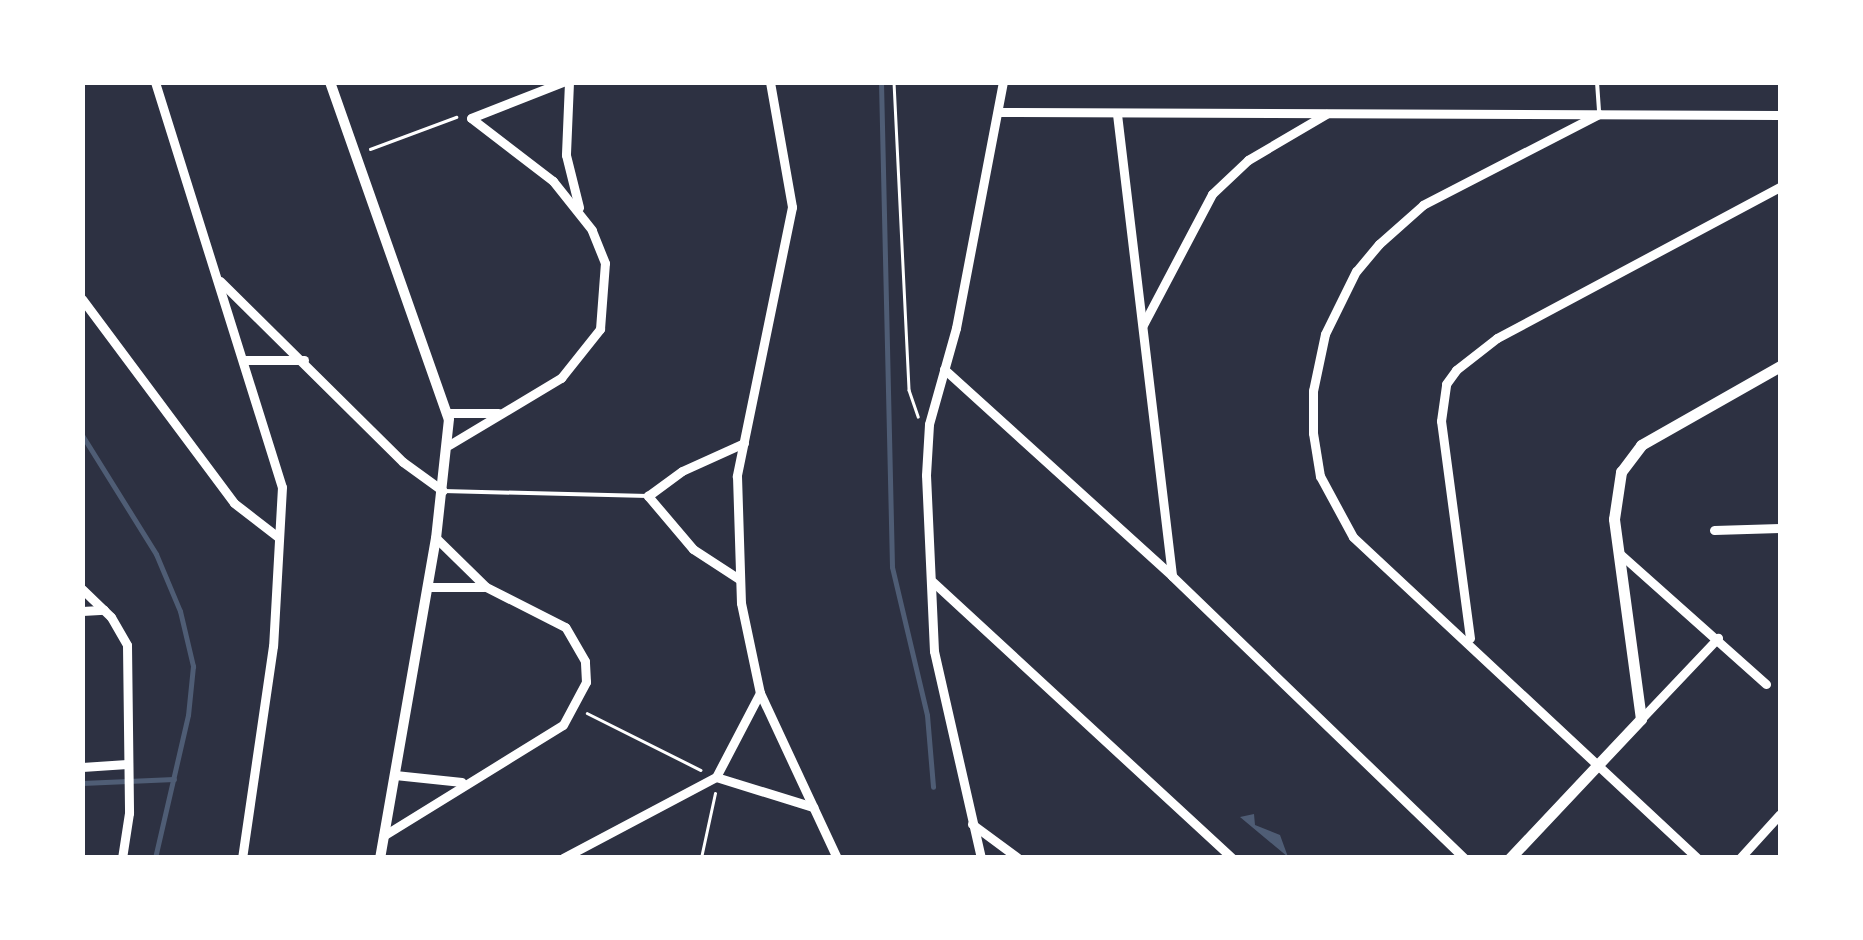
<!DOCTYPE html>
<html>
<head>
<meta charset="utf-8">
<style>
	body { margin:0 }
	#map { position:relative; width:1863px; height:940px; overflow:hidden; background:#2d3142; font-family:Jost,sans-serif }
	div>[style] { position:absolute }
	.water>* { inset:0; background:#4f5d75 }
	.stream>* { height:5px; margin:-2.5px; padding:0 2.5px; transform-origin:2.5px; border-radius:2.5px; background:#4f5d75 }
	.path>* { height:2.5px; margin:-1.25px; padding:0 1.25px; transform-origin:1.25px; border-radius:1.25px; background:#fff }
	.service>* { height:4px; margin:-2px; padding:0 2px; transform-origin:2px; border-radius:2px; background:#fff }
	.minor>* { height:9px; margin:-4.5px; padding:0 4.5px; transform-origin:4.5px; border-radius:4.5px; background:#fff }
	.tertiary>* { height:10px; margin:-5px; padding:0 5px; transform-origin:5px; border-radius:5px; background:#fff }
	.secondary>* { height:11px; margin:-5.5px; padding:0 5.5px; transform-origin:5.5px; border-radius:5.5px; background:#fff }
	span { translate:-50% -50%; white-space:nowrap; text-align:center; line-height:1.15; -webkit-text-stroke:10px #fff; paint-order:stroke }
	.frame { position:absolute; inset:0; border:85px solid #fff; pointer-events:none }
</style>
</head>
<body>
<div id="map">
	<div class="water">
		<i style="clip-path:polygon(1254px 814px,1255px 825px,1280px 835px,1288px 857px,1240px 817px)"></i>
	</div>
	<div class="stream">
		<i style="left:881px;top:82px;width:485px;rotate:88.7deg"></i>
		<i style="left:892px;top:567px;width:152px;rotate:76.7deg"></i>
		<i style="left:927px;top:715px;width:72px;rotate:85.2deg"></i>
		<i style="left:82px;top:435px;width:140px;rotate:58.1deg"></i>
		<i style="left:156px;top:554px;width:62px;rotate:67.2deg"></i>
		<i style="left:180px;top:611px;width:57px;rotate:76.7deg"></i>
		<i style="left:193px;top:666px;width:49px;rotate:95.8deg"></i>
		<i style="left:188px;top:715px;width:147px;rotate:103deg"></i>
		<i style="left:82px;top:783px;width:92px;rotate:-2.5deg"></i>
	</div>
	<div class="path">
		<i style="left:894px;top:82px;width:308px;rotate:87.2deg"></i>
		<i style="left:909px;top:390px;width:28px;rotate:71deg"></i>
		<i style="left:370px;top:149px;width:92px;rotate:-20.4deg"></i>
		<i style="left:587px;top:713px;width:127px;rotate:26.6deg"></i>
		<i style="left:701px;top:858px;width:66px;rotate:-77.8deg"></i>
	</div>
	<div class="service">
		<i style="left:1597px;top:82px;width:31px;rotate:86deg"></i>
		<i style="left:443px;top:491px;width:205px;rotate:1.4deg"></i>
	</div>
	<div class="minor">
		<i style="left:155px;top:82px;width:424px;rotate:72.6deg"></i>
		<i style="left:282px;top:487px;width:159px;rotate:93.2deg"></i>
		<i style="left:273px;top:646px;width:214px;rotate:98.3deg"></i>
		<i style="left:569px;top:82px;width:73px;rotate:92.4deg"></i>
		<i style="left:566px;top:155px;width:54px;rotate:76deg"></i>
		<i style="left:770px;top:82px;width:127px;rotate:80deg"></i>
		<i style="left:792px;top:207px;width:275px;rotate:101.6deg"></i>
		<i style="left:737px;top:476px;width:127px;rotate:88.2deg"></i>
		<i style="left:741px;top:603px;width:92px;rotate:78.1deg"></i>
		<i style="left:760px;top:693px;width:182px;rotate:65deg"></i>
		<i style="left:998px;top:112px;width:782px;rotate:0.22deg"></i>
		<i style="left:1117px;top:114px;width:465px;rotate:83.2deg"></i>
		<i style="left:1599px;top:114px;width:198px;rotate:152.7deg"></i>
		<i style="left:1423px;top:205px;width:59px;rotate:138.4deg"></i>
		<i style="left:1379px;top:244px;width:35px;rotate:130deg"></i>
		<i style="left:1356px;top:271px;width:70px;rotate:116.2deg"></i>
		<i style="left:1325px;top:334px;width:58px;rotate:101.9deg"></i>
		<i style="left:1313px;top:391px;width:42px;rotate:90deg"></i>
		<i style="left:1313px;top:433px;width:44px;rotate:80.8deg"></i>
		<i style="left:1320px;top:476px;width:69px;rotate:61.6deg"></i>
		<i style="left:1353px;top:537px;width:471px;rotate:43deg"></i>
		<i style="left:220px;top:281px;width:257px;rotate:44.7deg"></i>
		<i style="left:403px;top:462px;width:49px;rotate:35.9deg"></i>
		<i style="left:82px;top:299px;width:254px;rotate:53.3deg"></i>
		<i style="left:234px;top:503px;width:56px;rotate:37.7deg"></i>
		<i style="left:1143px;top:325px;width:148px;rotate:-62.2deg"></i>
		<i style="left:1212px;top:194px;width:50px;rotate:-43.4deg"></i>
		<i style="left:1248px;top:160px;width:91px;rotate:-30.5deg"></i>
		<i style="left:245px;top:360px;width:59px"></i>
		<i style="left:944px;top:369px;width:308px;rotate:42.2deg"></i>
		<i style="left:1172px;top:576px;width:406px;rotate:44deg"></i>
		<i style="left:448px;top:413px;width:50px"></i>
		<i style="left:449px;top:445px;width:131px;rotate:-30.9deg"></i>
		<i style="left:561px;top:378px;width:63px;rotate:-51.5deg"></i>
		<i style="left:600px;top:329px;width:66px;rotate:-85.7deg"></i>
		<i style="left:605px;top:263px;width:35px;rotate:-112deg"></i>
		<i style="left:592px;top:230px;width:63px;rotate:-128.5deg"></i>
		<i style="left:553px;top:181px;width:103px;rotate:-142.5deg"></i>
		<i style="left:471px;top:118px;width:99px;rotate:-21.4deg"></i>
		<i style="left:1714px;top:530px;width:66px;rotate:-1.7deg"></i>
		<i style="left:1619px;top:553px;width:197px;rotate:41.7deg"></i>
		<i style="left:739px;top:579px;width:55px;rotate:-146.9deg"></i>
		<i style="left:693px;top:549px;width:70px;rotate:-130.3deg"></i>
		<i style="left:648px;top:496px;width:42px;rotate:-36.3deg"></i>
		<i style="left:682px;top:471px;width:68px;rotate:-24.3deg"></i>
		<i style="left:933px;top:582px;width:407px;rotate:42.7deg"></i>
		<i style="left:427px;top:587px;width:56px"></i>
		<i style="left:82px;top:589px;width:40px;rotate:44deg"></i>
		<i style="left:111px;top:617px;width:32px;rotate:60deg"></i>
		<i style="left:127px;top:645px;width:168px;rotate:89.3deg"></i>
		<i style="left:129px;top:813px;width:46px;rotate:98.8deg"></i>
		<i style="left:82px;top:611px;width:22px;rotate:-3deg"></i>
		<i style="left:1470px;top:638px;width:219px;rotate:-97.6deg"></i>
		<i style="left:1441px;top:421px;width:37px;rotate:-82deg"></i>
		<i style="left:1446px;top:384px;width:17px;rotate:-54deg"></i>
		<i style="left:1456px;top:370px;width:52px;rotate:-38deg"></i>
		<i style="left:1497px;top:338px;width:321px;rotate:-28.1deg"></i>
		<i style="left:1641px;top:719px;width:112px;rotate:-46.5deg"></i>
		<i style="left:82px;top:767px;width:45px;rotate:-3.8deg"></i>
		<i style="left:395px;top:775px;width:67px;rotate:6deg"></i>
		<i style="left:716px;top:777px;width:102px;rotate:17.2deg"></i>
		<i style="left:972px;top:824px;width:57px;rotate:36.5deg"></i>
		<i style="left:383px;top:836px;width:211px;rotate:-31.7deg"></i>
		<i style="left:563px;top:725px;width:49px;rotate:-61.9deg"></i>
		<i style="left:586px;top:682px;width:21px;rotate:-93deg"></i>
		<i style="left:585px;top:661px;width:39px;rotate:-120deg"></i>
		<i style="left:565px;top:627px;width:89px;rotate:-153.1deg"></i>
		<i style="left:486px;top:587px;width:70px;rotate:-135.6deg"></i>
		<i style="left:563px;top:858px;width:173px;rotate:-27.9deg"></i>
		<i style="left:716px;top:777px;width:95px;rotate:-62.4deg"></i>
		<i style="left:981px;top:858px;width:212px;rotate:-102.8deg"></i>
		<i style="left:934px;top:651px;width:176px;rotate:-92.6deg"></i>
		<i style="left:926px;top:475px;width:51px;rotate:-86.6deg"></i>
		<i style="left:929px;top:424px;width:100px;rotate:-74.3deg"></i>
		<i style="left:956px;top:328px;width:250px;rotate:-79.2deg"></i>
		<i style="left:1740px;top:858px;width:59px;rotate:-47.7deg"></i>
	</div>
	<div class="tertiary">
		<i style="left:330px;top:82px;width:357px;rotate:70.6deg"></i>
		<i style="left:449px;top:419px;width:120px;rotate:96.2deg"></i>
		<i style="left:436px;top:538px;width:325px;rotate:99.9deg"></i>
	</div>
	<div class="secondary">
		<i style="left:1510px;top:858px;width:191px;rotate:-46.7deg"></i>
		<i style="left:1641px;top:719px;width:202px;rotate:-97.7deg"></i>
		<i style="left:1614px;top:519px;width:48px;rotate:-81.5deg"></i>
		<i style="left:1621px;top:472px;width:34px;rotate:-53deg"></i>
		<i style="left:1641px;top:445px;width:160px;rotate:-29.6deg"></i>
	</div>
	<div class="frame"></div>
</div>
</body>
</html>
